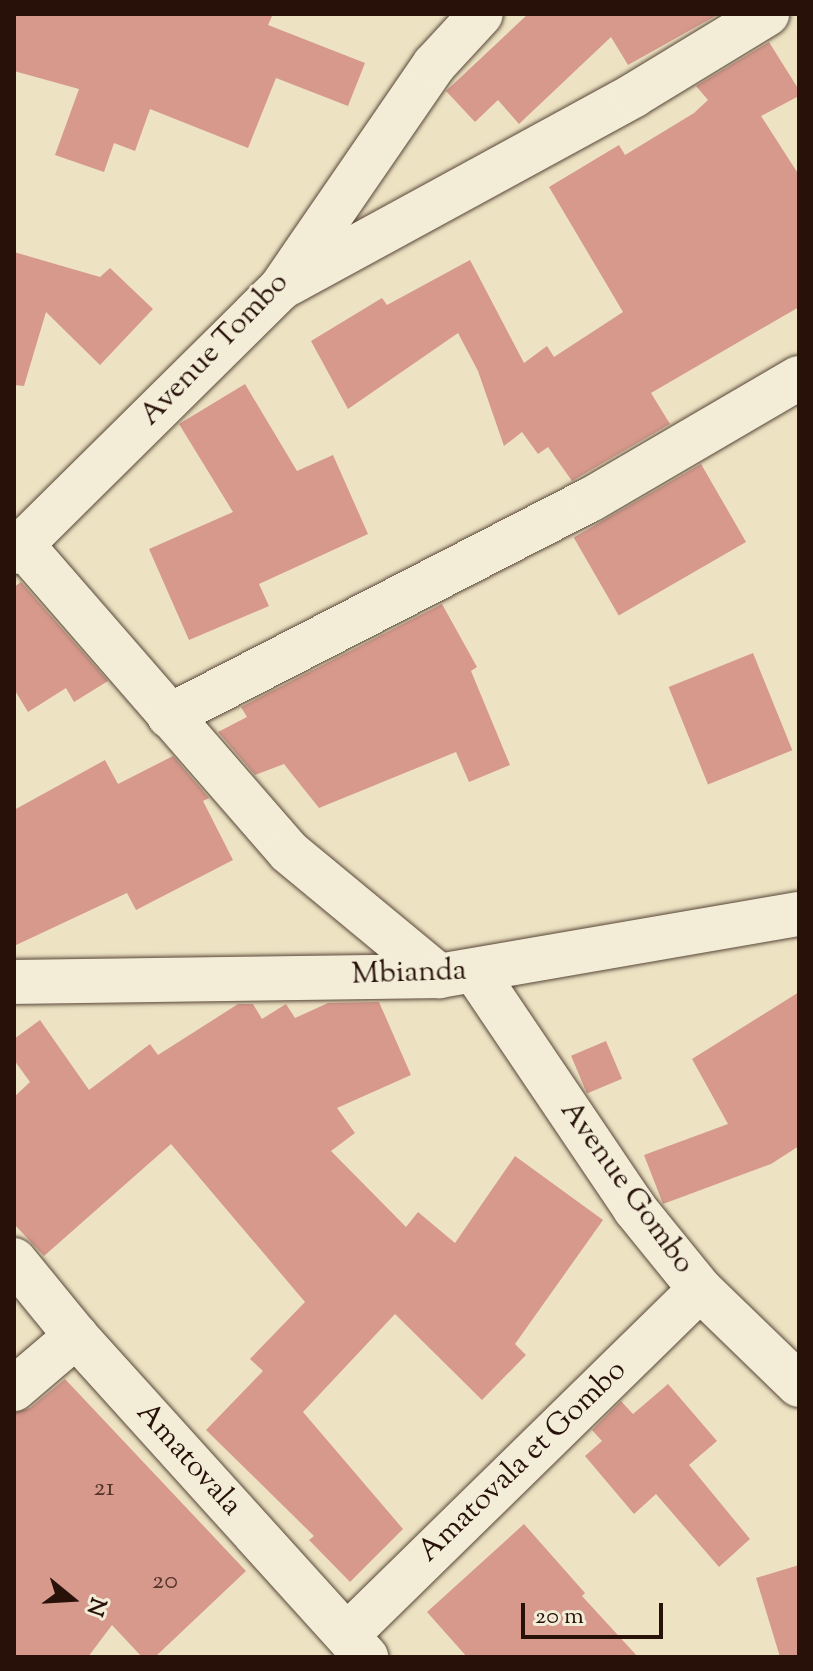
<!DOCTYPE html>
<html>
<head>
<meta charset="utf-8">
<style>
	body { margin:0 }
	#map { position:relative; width:813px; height:1671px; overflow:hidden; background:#ede3c3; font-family:"Sorts Mill Goudy",serif }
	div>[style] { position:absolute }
	.building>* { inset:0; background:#d6998c; transform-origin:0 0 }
	.roads { filter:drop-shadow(0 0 2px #584638) drop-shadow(0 0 2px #584638) }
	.minor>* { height:44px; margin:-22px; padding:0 22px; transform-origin:22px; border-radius:22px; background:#f3edd8 }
	.tertiary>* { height:44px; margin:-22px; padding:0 22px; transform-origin:22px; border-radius:22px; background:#f3edd8 }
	span { translate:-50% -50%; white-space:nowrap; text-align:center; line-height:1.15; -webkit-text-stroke:6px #f3edd8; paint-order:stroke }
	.number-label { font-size:26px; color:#53332a }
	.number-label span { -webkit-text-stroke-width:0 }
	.street-label { font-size:30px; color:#271109 }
	.frame { position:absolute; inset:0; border:16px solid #271109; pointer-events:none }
	.north { position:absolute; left:32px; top:1559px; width:80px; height:80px; -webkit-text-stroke:6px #f3edd8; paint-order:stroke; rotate:108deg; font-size:22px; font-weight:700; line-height:32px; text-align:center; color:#271109 }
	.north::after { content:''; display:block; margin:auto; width:28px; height:36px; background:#271109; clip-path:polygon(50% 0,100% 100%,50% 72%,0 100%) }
	.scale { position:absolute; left:521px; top:1603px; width:142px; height:36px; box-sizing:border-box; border:4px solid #271109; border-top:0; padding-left:10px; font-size:24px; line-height:28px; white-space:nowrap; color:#271109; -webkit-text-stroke:6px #f3edd8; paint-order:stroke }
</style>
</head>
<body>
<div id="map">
	<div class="building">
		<i style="clip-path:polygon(14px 14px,273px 14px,268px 25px,365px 63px,348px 106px,276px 78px,248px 148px,150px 109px,135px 151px,114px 143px,104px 172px,55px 155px,79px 89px,14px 71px)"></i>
		<i style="clip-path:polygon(528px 14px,719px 14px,628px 65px,611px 37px,519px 124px,498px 100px,475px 122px,446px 91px)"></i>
		<i style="clip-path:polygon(769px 42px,799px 90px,799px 96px,761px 116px,799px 175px,799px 307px,651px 393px,670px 424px,572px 481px,548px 447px,538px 454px,522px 432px,504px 446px,478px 371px,458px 333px,348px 409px,311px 341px,382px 298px,387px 305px,470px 260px,524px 363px,547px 346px,554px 357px,623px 312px,549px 187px,619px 145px,625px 155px,694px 113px,708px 100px,696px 86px)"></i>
		<i style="clip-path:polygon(14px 252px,100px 277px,110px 268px,153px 309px,100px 365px,46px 312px,24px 386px,14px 385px)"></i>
		<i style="clip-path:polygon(245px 384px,297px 471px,333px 455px,368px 534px,259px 584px,269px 606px,189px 640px,149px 549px,233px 512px,179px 424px)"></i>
		<i style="left:701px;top:464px;width:90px;height:147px;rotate:60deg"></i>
		<i style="clip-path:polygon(21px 582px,108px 681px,74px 702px,66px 688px,28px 712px,14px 689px,14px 587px)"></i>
		<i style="clip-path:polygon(442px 604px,477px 667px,471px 671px,510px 765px,469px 782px,456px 752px,319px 808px,284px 764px,255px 775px,218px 732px,247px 717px,241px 707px)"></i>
		<i style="left:753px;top:653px;width:105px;height:91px;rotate:68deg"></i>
		<i style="clip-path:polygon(173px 756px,209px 798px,203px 801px,233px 860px,136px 910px,127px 893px,14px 946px,14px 810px,105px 760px,118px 784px)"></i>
		<i style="clip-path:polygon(799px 992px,799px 1146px,771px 1164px,663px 1204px,644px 1155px,728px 1124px,692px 1059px)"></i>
		<i style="clip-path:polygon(379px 1002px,411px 1075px,337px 1108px,355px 1133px,331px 1151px,406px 1227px,418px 1212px,455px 1243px,515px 1156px,603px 1220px,515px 1344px,526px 1355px,482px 1400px,395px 1314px,303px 1412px,403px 1529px,350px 1582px,309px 1540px,314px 1536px,206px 1430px,263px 1371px,250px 1359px,305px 1302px,171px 1144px,44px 1256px,14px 1224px,14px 1097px,30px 1082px,14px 1060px,14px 1039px,40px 1020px,89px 1090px,150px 1044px,158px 1055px,238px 1004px,253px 1004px,262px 1019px,286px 1004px,295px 1018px,328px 1003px)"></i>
		<i style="left:606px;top:1041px;width:41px;height:38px;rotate:67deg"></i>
		<i style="clip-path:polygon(65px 1379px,246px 1571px,155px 1657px,142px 1657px,112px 1625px,88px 1657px,14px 1657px,14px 1413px,30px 1408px)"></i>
		<i style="clip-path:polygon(668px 1384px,717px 1441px,689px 1465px,750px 1539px,719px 1567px,656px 1494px,634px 1514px,585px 1456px,602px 1441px,592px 1430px,621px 1401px,633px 1414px)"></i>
		<i style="clip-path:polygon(524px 1524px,585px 1593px,582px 1596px,638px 1657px,467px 1657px,427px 1612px)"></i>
		<i style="clip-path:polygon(799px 1565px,799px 1657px,780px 1657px,756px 1578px)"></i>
	</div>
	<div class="roads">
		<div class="minor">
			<i style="left:288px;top:284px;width:394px;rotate:-28.6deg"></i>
			<i style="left:634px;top:95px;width:156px;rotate:-31.3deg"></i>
			<i style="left:23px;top:546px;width:405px;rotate:49deg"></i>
			<i style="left:289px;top:852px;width:195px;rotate:39.6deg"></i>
			<i style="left:14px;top:552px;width:374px;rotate:-44.7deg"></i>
			<i style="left:280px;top:289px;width:272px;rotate:-55.5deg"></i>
			<i style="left:434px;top:65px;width:69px;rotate:-47.3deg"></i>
			<i style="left:169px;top:716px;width:473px;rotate:-27.2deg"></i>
			<i style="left:590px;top:500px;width:242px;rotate:-30.3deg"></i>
			<i style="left:476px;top:973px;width:285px;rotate:56deg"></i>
			<i style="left:635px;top:1209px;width:103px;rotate:50.9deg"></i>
			<i style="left:700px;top:1289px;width:138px;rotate:44.1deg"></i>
			<i style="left:14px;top:1260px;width:98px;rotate:50.8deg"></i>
			<i style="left:76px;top:1336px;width:433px;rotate:47.9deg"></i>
			<i style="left:14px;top:1389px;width:82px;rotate:-40.5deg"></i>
			<i style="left:347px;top:1635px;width:494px;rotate:-44.4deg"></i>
		</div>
		<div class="tertiary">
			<i style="left:14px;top:982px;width:425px;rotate:-0.8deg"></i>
			<i style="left:439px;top:976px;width:365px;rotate:-9.8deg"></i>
		</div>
	</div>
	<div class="number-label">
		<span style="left:104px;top:1489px">21</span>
		<span style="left:165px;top:1582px">20</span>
	</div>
	<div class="street-label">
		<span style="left:215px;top:350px;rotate:-46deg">Avenue Tombo</span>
		<span style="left:409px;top:974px;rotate:-2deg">Mbianda</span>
		<span style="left:626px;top:1188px;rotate:54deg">Avenue Gombo</span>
		<span style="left:188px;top:1460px;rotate:48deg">Amatovala</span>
		<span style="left:523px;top:1462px;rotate:-44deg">Amatovala et Gombo</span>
	</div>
	<div class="frame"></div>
	<div class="north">N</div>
	<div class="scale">20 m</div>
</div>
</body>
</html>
